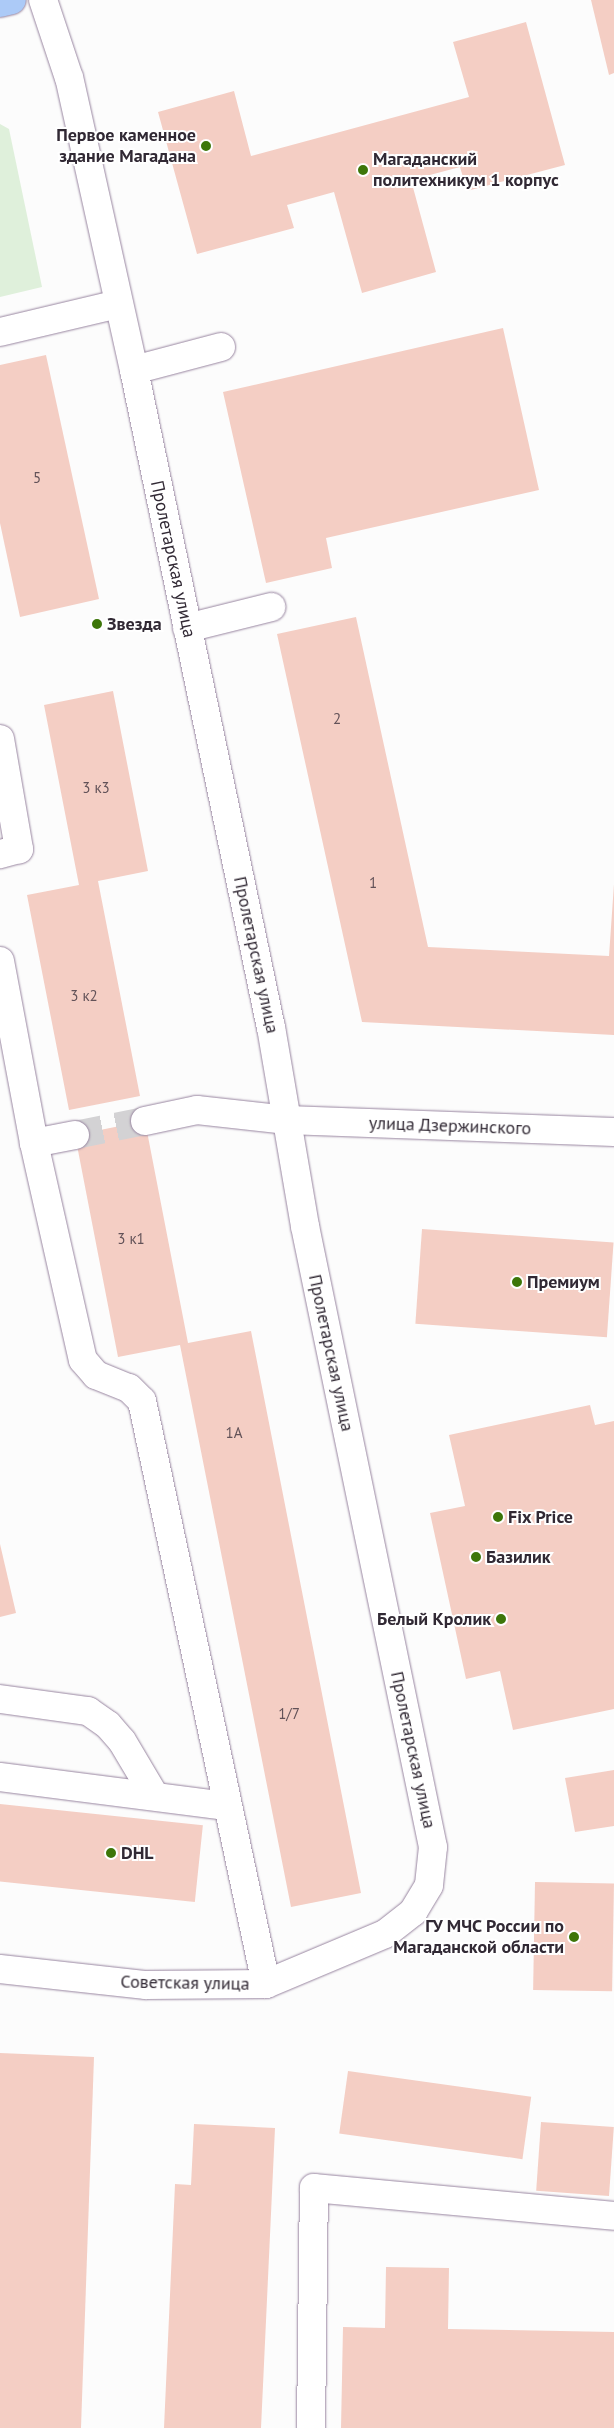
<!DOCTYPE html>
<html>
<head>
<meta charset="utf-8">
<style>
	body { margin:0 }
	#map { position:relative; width:614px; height:2428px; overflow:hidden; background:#fcfcfc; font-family:"PT Sans",sans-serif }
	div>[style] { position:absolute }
	.green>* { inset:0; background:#dff0db }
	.building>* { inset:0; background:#f4cec4; transform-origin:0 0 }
	.minor-tunnel>* { height:28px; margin-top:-14px; transform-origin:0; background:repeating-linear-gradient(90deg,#d3d2d4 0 28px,transparent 0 42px) }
	.roads { filter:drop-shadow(0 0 1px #9885a0) drop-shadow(0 0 1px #9885a0) }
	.minor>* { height:28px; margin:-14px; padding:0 14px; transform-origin:14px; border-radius:14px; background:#fff }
	.major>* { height:28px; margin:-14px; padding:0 14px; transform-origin:14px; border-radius:14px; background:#accaf7 }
	.dots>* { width:14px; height:14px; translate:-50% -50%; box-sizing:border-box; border:2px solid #fff; border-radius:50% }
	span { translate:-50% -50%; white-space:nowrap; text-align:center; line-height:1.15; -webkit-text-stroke:4px #fff; paint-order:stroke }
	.number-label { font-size:15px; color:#625258 }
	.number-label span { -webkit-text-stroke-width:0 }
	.poi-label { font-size:18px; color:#312934; font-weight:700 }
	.right { translate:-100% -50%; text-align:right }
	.left { translate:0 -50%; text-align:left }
	.street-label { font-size:18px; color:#312934 }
</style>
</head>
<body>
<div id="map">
	<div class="green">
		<i style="clip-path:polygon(0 124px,9px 129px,42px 287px,0 297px)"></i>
	</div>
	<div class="building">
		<i style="clip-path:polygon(591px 0,614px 0,614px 73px,609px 75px)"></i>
		<i style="clip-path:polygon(526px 22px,565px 165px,467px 191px,460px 167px,411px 180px,436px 272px,362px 293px,334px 192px,287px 205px,294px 228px,197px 254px,158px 112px,234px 91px,251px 156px,469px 97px,453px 42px)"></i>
		<i style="clip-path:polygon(503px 328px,539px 490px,326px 538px,332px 568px,266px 583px,223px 392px)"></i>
		<i style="clip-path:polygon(46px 355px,99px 599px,20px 617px,0 523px,0 365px)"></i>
		<i style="clip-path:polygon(356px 617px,428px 947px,609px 956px,614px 884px,614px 1035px,362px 1022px,277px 634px)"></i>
		<i style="clip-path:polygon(113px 691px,148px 871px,98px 881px,140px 1096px,69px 1110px,27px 895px,79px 885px,44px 705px)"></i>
		<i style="clip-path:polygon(145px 1121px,188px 1343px,251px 1331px,361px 1893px,291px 1907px,180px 1345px,118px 1357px,75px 1135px)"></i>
		<i style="left:422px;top:1229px;width:192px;height:95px;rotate:4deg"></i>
		<i style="clip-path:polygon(590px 1405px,595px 1425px,614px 1421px,614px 1709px,513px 1730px,500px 1671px,466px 1679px,430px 1513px,465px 1506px,449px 1435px)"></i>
		<i style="clip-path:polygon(0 1544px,16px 1613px,0 1617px)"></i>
		<i style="clip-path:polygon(614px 1770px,614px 1826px,575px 1832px,565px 1778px)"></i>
		<i style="left:0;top:1804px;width:204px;height:77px;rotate:6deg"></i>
		<i style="left:535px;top:1882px;width:79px;height:108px;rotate:1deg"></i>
		<i style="clip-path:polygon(0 2053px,94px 2057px,81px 2428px,0 2428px)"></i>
		<i style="left:348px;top:2071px;width:185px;height:63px;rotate:8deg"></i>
		<i style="left:541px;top:2122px;width:73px;height:69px;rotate:4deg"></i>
		<i style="clip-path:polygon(194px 2124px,275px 2128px,261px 2428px,164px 2428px,175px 2184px,191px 2185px)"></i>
		<i style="clip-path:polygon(386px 2267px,449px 2268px,448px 2329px,614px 2332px,614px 2428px,341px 2428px,343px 2327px,385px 2328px)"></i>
	</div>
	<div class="minor-tunnel">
		<i style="left:75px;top:1135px;width:71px;rotate:-11.3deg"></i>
	</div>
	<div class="roads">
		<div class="minor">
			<i style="left:0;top:332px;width:121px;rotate:-13.3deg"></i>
			<i style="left:134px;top:370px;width:90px;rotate:-14.8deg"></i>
			<i style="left:187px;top:628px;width:87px;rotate:-14deg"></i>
			<i style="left:0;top:739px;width:112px;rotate:80.2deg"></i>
			<i style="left:19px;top:849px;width:20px;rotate:165deg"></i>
			<i style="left:0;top:961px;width:185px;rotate:79.4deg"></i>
			<i style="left:145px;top:1121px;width:53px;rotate:-11.9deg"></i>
			<i style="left:197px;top:1110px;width:91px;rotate:6.3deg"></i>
			<i style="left:287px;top:1120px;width:327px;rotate:2.1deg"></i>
			<i style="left:75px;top:1135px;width:42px;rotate:169deg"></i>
			<i style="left:34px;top:1143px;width:222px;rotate:77.3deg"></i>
			<i style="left:83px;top:1360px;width:20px;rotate:49deg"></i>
			<i style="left:96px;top:1375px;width:35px;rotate:22deg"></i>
			<i style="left:129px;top:1388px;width:18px;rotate:45deg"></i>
			<i style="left:142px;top:1401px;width:596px;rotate:77.99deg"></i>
			<i style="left:0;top:1699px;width:89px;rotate:7.8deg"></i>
			<i style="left:88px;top:1711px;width:24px;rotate:35deg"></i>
			<i style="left:108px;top:1725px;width:21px;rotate:49deg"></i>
			<i style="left:122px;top:1741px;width:63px;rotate:59.3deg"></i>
			<i style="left:0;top:1777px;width:229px;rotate:7.3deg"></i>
			<i style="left:0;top:1969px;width:147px;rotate:6.3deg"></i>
			<i style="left:146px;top:1985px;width:120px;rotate:-0.5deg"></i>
			<i style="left:266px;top:1984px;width:129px;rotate:-22.8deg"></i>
			<i style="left:385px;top:1934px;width:36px;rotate:-38deg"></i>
			<i style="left:413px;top:1912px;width:31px;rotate:-59deg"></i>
			<i style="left:429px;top:1885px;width:38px;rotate:-84deg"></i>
			<i style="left:433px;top:1847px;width:634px;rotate:-101.65deg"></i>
			<i style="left:305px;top:1226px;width:201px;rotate:-99.7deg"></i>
			<i style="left:271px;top:1028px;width:672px;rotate:-101.76deg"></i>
			<i style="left:134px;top:370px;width:299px;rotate:-102.5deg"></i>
			<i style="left:69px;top:78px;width:82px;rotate:-108.4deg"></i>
			<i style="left:311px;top:2428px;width:240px;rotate:-89.3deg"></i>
			<i style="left:314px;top:2188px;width:301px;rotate:5.3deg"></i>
		</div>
		<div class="major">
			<i style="left:0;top:3px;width:12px;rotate:-14deg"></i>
		</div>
	</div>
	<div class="dots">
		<i style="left:206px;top:146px;background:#3d7609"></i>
		<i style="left:363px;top:170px;background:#3d7609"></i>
		<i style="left:97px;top:624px;background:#3d7609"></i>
		<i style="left:517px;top:1282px;background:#3d7609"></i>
		<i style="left:498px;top:1517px;background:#3d7609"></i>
		<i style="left:476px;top:1557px;background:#3d7609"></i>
		<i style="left:501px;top:1619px;background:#3d7609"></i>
		<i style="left:111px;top:1853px;background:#3d7609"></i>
		<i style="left:574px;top:1937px;background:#3d7609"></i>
	</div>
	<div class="number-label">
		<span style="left:37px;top:478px">5</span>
		<span style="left:337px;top:719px">2</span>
		<span style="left:96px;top:788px">3 к3</span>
		<span style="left:373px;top:883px">1</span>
		<span style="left:84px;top:996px">3 к2</span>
		<span style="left:131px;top:1239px">3 к1</span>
		<span style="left:234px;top:1433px">1А</span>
		<span style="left:289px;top:1714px">1/7</span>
	</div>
	<div class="poi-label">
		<span class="right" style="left:196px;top:146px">Первое каменное<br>здание Магадана</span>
		<span class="left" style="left:373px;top:170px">Магаданский<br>политехникум 1 корпус</span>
		<span class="left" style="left:107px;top:624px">Звезда</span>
		<span class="left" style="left:527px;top:1282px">Премиум</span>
		<span class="left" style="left:508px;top:1517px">Fix Price</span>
		<span class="left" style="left:486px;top:1557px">Базилик</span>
		<span class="right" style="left:491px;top:1619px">Белый Кролик</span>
		<span class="left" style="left:121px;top:1853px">DHL</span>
		<span class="right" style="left:564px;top:1937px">ГУ МЧС России по<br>Магаданской области</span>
	</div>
	<div class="street-label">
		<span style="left:173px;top:559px;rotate:78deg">Пролетарская улица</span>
		<span style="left:256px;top:955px;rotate:78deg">Пролетарская улица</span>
		<span style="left:450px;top:1126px;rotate:2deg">улица Дзержинского</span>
		<span style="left:331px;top:1353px;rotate:78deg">Пролетарская улица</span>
		<span style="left:413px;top:1750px;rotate:78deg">Пролетарская улица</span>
		<span style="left:185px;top:1983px;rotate:1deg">Советская улица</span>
	</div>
</div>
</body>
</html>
